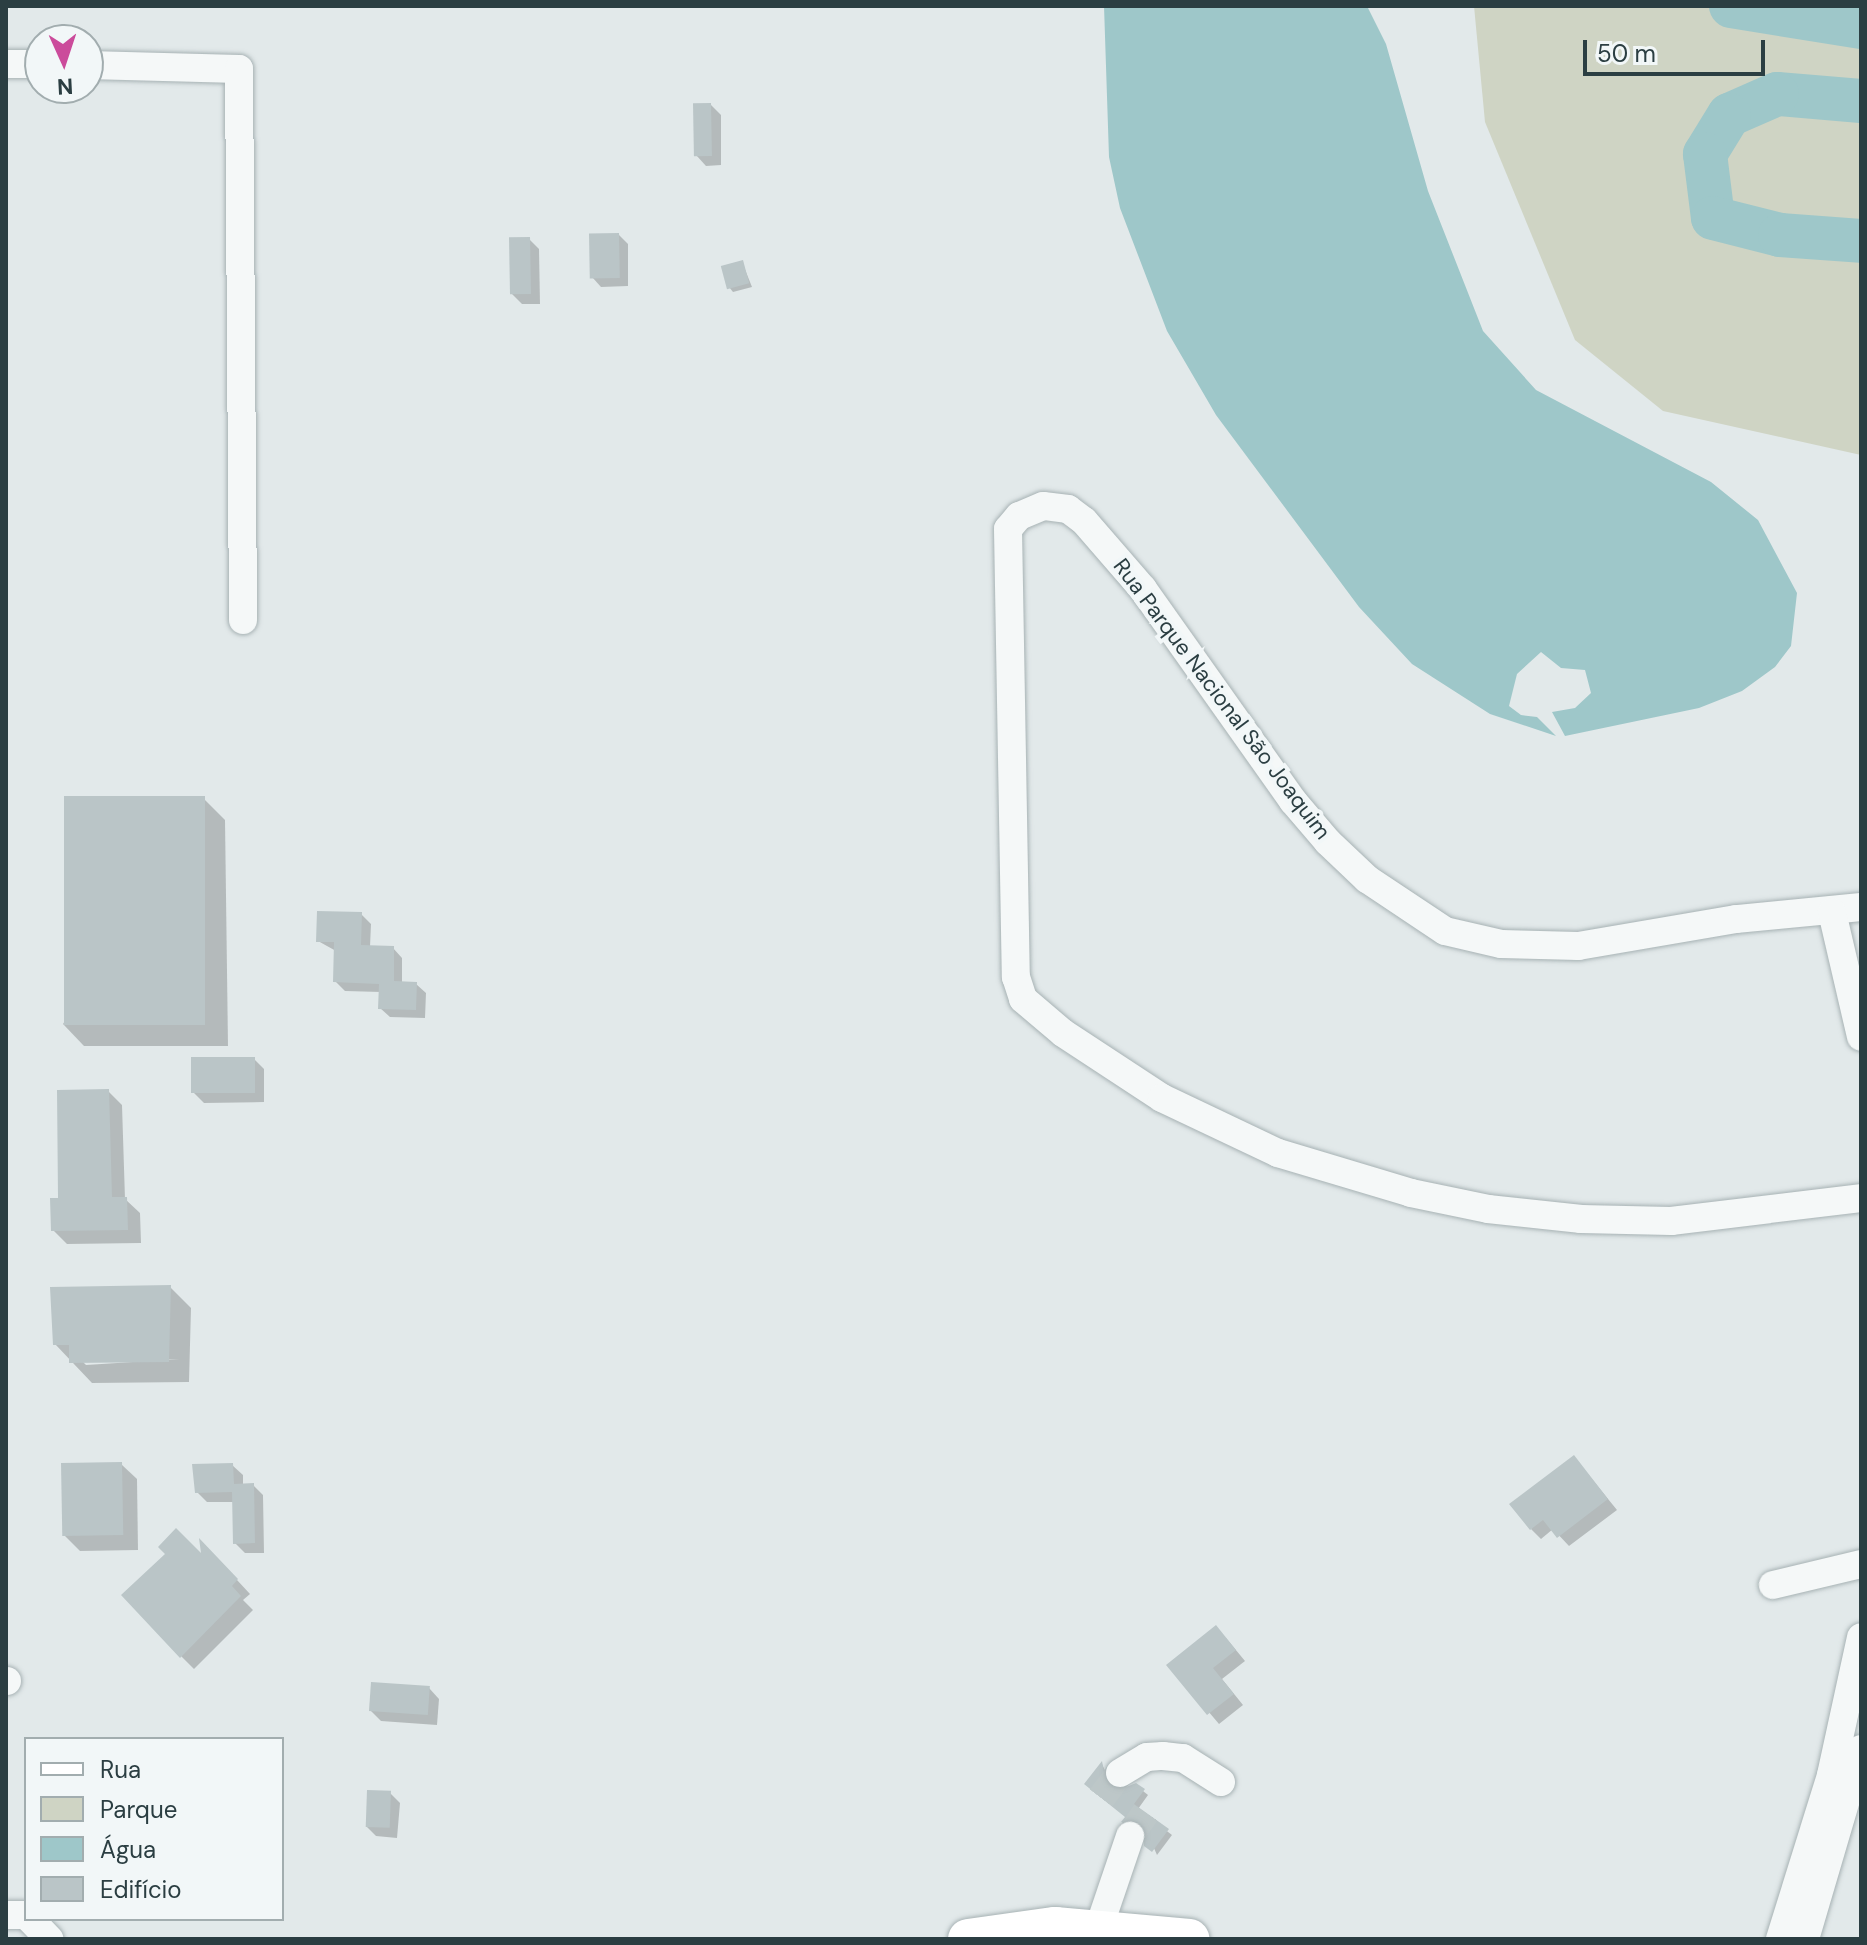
<!DOCTYPE html>
<html>
<head>
<meta charset="utf-8">
<style>
	body { margin:0 }
	#map { position:relative; width:1867px; height:1945px; overflow:hidden; background:#e2e9ea; font-family:"DM Sans",sans-serif }
	div>[style] { position:absolute }
	.green>* { inset:0; background:#cfd4c4 }
	.water>* { inset:0; background:#9ec7c9 }
	.shadow>* { inset:0; background:#0003 }
	.river>* { height:44px; margin:-22px; padding:0 22px; transform-origin:22px; border-radius:22px; background:#9ec7c9 }
	.building>* { inset:0; background:#bac5c7; transform-origin:0 0 }
	.street-tunnel>* { height:28px; margin-top:-14px; transform-origin:0; background:repeating-linear-gradient(90deg,#bdc7c8 0 28px,transparent 0 42px) }
	.roads { filter:drop-shadow(0 0 2px #a7b2b4) drop-shadow(0 0 2px #a7b2b4) }
	.street>* { height:28px; margin:-14px; padding:0 14px; transform-origin:14px; border-radius:14px; background:#f5f8f8 }
	.secondary>* { height:40px; margin:-20px; padding:0 20px; transform-origin:20px; border-radius:20px; background:#fff }
	span { translate:-50% -50%; white-space:nowrap; text-align:center; line-height:1.15; -webkit-text-stroke:8px #f2f7f8; paint-order:stroke }
	.street-label { font-size:22px; color:#2b3e42 }
	.frame { position:absolute; inset:0; border:8px solid #2b3e42; pointer-events:none }
	.legend { position:absolute; left:24px; top:1737px; width:260px; height:184px; box-sizing:border-box; background:#f2f7f8; border:2px solid #a2adaf; margin:0; padding:10px 14px; list-style:none; font-size:24px; color:#2b3e42 }
	.legend li { display:flex; align-items:center; gap:16px; height:40px }
	.legend b { width:40px; border:2px solid #a2adaf }
	.north { position:absolute; left:24px; top:24px; width:80px; height:80px; box-sizing:border-box; background:#f2f7f8; border:2px solid #a2adaf; border-radius:50%; rotate:177deg; font-size:22px; font-weight:700; line-height:32px; text-align:center; color:#2b3e42 }
	.north::after { content:''; display:block; margin:auto; width:28px; height:36px; background:#cb4b9b; clip-path:polygon(50% 0,100% 100%,50% 72%,0 100%) }
	.scale { position:absolute; left:1583px; top:40px; width:182px; height:36px; box-sizing:border-box; border:4px solid #2b3e42; border-top:0; padding-left:10px; font-size:24px; line-height:28px; white-space:nowrap; color:#2b3e42; -webkit-text-stroke:6px #f2f7f8; paint-order:stroke }
</style>
</head>
<body>
<div id="map">
	<div class="green">
		<i style="clip-path:polygon(1474px 6px,1861px 6px,1861px 455px,1663px 411px,1575px 340px,1485px 122px)"></i>
	</div>
	<div class="water">
		<i style="clip-path:polygon(1104px 6px,1367px 6px,1386px 44px,1428px 191px,1483px 331px,1536px 390px,1711px 482px,1758px 520px,1797px 593px,1791px 646px,1775px 667px,1742px 691px,1699px 708px,1565px 736px,1552px 712px,1575px 708px,1591px 693px,1585px 670px,1561px 668px,1541px 652px,1517px 674px,1509px 706px,1521px 715px,1537px 717px,1556px 736px,1490px 714px,1412px 664px,1359px 607px,1216px 415px,1167px 331px,1120px 208px,1109px 157px)"></i>
	</div>
	<div class="shadow">
		<i style="clip-path:polygon(711px 105px,721px 115px,721px 165px,706px 166px,696px 155px)"></i>
		<i style="clip-path:polygon(619px 235px,628px 244px,628px 286px,601px 287px,592px 277px)"></i>
		<i style="clip-path:polygon(529px 239px,539px 249px,540px 304px,522px 304px,512px 294px)"></i>
		<i style="clip-path:polygon(742px 262px,752px 287px,733px 292px,729px 287px)"></i>
		<i style="clip-path:polygon(204px 799px,225px 820px,228px 1046px,84px 1046px,63px 1024px)"></i>
		<i style="clip-path:polygon(361px 914px,371px 924px,370px 947px,393px 948px,402px 958px,402px 983px,416px 984px,426px 993px,425px 1018px,390px 1017px,380px 1008px,381px 992px,345px 991px,335px 981px,336px 951px,318px 941px)"></i>
		<i style="clip-path:polygon(254px 1059px,264px 1069px,264px 1102px,204px 1103px,194px 1093px)"></i>
		<i style="clip-path:polygon(108px 1091px,122px 1105px,125px 1199px,140px 1213px,141px 1243px,67px 1244px,53px 1230px,60px 1200px)"></i>
		<i style="clip-path:polygon(evenodd,170px 1287px,191px 1308px,189px 1382px,92px 1383px,55px 1344px,170px 1287px,179px 1359px,86px 1365px,82px 1361px,179px 1359px)"></i>
		<i style="clip-path:polygon(1574px 1457px,1617px 1510px,1569px 1546px,1553px 1529px,1541px 1539px,1531px 1529px)"></i>
		<i style="clip-path:polygon(121px 1464px,137px 1479px,138px 1550px,80px 1551px,64px 1535px)"></i>
		<i style="clip-path:polygon(232px 1465px,243px 1475px,243px 1485px,253px 1485px,263px 1495px,264px 1553px,245px 1553px,235px 1543px,234px 1502px,207px 1502px,197px 1492px)"></i>
		<i style="clip-path:polygon(212px 1553px,250px 1594px,243px 1600px,253px 1610px,194px 1669px,181px 1656px,168px 1554px,204px 1559px)"></i>
		<i style="clip-path:polygon(1226px 1638px,1245px 1661px,1222px 1679px,1243px 1705px,1219px 1724px,1169px 1665px)"></i>
		<i style="clip-path:polygon(429px 1688px,439px 1699px,437px 1725px,381px 1721px,371px 1711px)"></i>
		<i style="clip-path:polygon(evenodd,1102px 1764px,1114px 1790px,1143px 1791px,1148px 1795px,1138px 1809px,1172px 1835px,1157px 1855px,1145px 1828px,1128px 1826px,1127px 1817px,1091px 1788px,1102px 1764px,1128px 1821px,1152px 1823px,1152px 1827px,1128px 1825px,1128px 1821px)"></i>
		<i style="clip-path:polygon(390px 1793px,400px 1803px,397px 1838px,376px 1836px,366px 1826px)"></i>
	</div>
	<div class="river">
		<i style="left:1731px;top:6px;width:132px;rotate:9.2deg"></i>
		<i style="left:1861px;top:101px;width:84px;rotate:-175.2deg"></i>
		<i style="left:1777px;top:94px;width:52px;rotate:156.4deg"></i>
		<i style="left:1729px;top:115px;width:46px;rotate:121.6deg"></i>
		<i style="left:1705px;top:154px;width:64px;rotate:82.9deg"></i>
		<i style="left:1713px;top:218px;width:69px;rotate:14.2deg"></i>
		<i style="left:1780px;top:235px;width:81px;rotate:4.2deg"></i>
	</div>
	<div class="building">
		<i style="left:711px;top:103px;width:53px;height:18px;rotate:89deg"></i>
		<i style="left:619px;top:233px;width:45px;height:30px;rotate:89deg"></i>
		<i style="left:530px;top:237px;width:57px;height:21px;rotate:89deg"></i>
		<i style="left:743px;top:260px;width:24px;height:23px;rotate:75deg"></i>
		<i style="left:64px;top:796px;width:141px;height:229px"></i>
		<i style="clip-path:polygon(317px 911px,362px 912px,361px 945px,394px 946px,394px 981px,417px 982px,416px 1010px,378px 1009px,379px 984px,333px 982px,334px 942px,316px 942px)"></i>
		<i style="left:255px;top:1057px;width:36px;height:64px;rotate:90deg"></i>
		<i style="clip-path:polygon(109px 1089px,112px 1197px,127px 1197px,128px 1230px,51px 1231px,50px 1198px,58px 1198px,57px 1090px)"></i>
		<i style="clip-path:polygon(171px 1285px,169px 1362px,69px 1363px,69px 1345px,53px 1345px,50px 1287px)"></i>
		<i style="clip-path:polygon(1574px 1455px,1608px 1499px,1557px 1538px,1543px 1520px,1530px 1530px,1509px 1504px)"></i>
		<i style="left:122px;top:1462px;width:73px;height:61px;rotate:89deg"></i>
		<i style="clip-path:polygon(233px 1463px,234px 1484px,254px 1483px,255px 1543px,233px 1544px,232px 1492px,195px 1493px,192px 1464px)"></i>
		<i style="clip-path:polygon(176px 1528px,201px 1553px,199px 1538px,238px 1579px,232px 1586px,241px 1596px,180px 1658px,121px 1595px,165px 1554px,158px 1547px)"></i>
		<i style="clip-path:polygon(1216px 1625px,1236px 1650px,1213px 1668px,1234px 1694px,1207px 1715px,1166px 1665px)"></i>
		<i style="left:371px;top:1682px;width:59px;height:29px;rotate:4deg"></i>
		<i style="clip-path:polygon(1102px 1761px,1106px 1782px,1119px 1790px,1136px 1783px,1145px 1789px,1134px 1804px,1169px 1829px,1152px 1852px,1144px 1846px,1142px 1824px,1121px 1822px,1125px 1817px,1084px 1784px)"></i>
		<i style="left:367px;top:1790px;width:24px;height:37px;rotate:2deg"></i>
	</div>
	<div class="street-tunnel">
		<i style="left:1101px;top:1798px;width:31px;rotate:-53deg"></i>
		<i style="left:1130px;top:1836px;width:29px;rotate:-56deg"></i>
	</div>
	<div class="roads">
		<div class="street">
			<i style="left:6px;top:64px;width:34px"></i>
			<i style="left:88px;top:65px;width:151px;rotate:1.5deg"></i>
			<i style="left:239px;top:69px;width:551px;rotate:89.58deg"></i>
			<i style="left:1861px;top:907px;width:126px;rotate:174.5deg"></i>
			<i style="left:1736px;top:919px;width:160px;rotate:170.3deg"></i>
			<i style="left:1578px;top:946px;width:77px;rotate:-178.5deg"></i>
			<i style="left:1501px;top:944px;width:57px;rotate:-166.9deg"></i>
			<i style="left:1445px;top:931px;width:94px;rotate:-146.3deg"></i>
			<i style="left:1367px;top:879px;width:54px;rotate:-136.5deg"></i>
			<i style="left:1328px;top:842px;width:54px;rotate:-130.5deg"></i>
			<i style="left:1293px;top:801px;width:260px;rotate:-125.3deg"></i>
			<i style="left:1143px;top:589px;width:90px;rotate:-130.9deg"></i>
			<i style="left:1084px;top:521px;width:20px;rotate:-143deg"></i>
			<i style="left:1068px;top:509px;width:25px;rotate:-173deg"></i>
			<i style="left:1043px;top:506px;width:26px;rotate:157deg"></i>
			<i style="left:1019px;top:516px;width:17px;rotate:130deg"></i>
			<i style="left:1008px;top:529px;width:448px;rotate:89deg"></i>
			<i style="left:1016px;top:977px;width:23px;rotate:72deg"></i>
			<i style="left:1023px;top:999px;width:52px;rotate:40.4deg"></i>
			<i style="left:1063px;top:1033px;width:118px;rotate:33.3deg"></i>
			<i style="left:1162px;top:1098px;width:128px;rotate:25.4deg"></i>
			<i style="left:1278px;top:1153px;width:139px;rotate:16.7deg"></i>
			<i style="left:1411px;top:1193px;width:79px;rotate:11.7deg"></i>
			<i style="left:1488px;top:1209px;width:94px;rotate:6.1deg"></i>
			<i style="left:1581px;top:1219px;width:90px;rotate:1.3deg"></i>
			<i style="left:1671px;top:1221px;width:191px;rotate:-6.9deg"></i>
			<i style="left:1832px;top:912px;width:128px;rotate:76.9deg"></i>
			<i style="left:1773px;top:1585px;width:90px;rotate:-13.4deg"></i>
			<i style="left:6px;top:1681px;width:1px"></i>
			<i style="left:1120px;top:1773px;width:31px;rotate:-31deg"></i>
			<i style="left:1147px;top:1757px;width:16px;rotate:-4deg"></i>
			<i style="left:1163px;top:1756px;width:20px;rotate:6deg"></i>
			<i style="left:1183px;top:1758px;width:45px;rotate:32.3deg"></i>
			<i style="left:6px;top:1915px;width:20px"></i>
			<i style="left:30px;top:1919px;width:28px;rotate:46deg"></i>
			<i style="left:1095px;top:1939px;width:109px;rotate:-71.2deg"></i>
			<i style="left:1780px;top:1939px;width:172px;rotate:-72.7deg"></i>
			<i style="left:1831px;top:1775px;width:141px;rotate:-77.7deg"></i>
			<i style="left:1805px;top:1939px;width:198px;rotate:-73.6deg"></i>
		</div>
		<div class="secondary">
			<i style="left:968px;top:1939px;width:88px;rotate:-7.9deg"></i>
			<i style="left:1055px;top:1927px;width:135px;rotate:5.1deg"></i>
		</div>
	</div>
	<div class="street-label">
		<span style="left:1222px;top:699px;rotate:53deg">Rua Parque Nacional São Joaquim</span>
	</div>
	<div class="frame"></div>
	<ul class="legend">
	<li><b style="height:10px;background:#fff"></b>Rua</li>
	<li><b style="height:22px;background:#cfd4c4"></b>Parque</li>
	<li><b style="height:22px;background:#9ec7c9"></b>Água</li>
	<li><b style="height:22px;background:#bac5c7"></b>Edifício</li>
	</ul>
	<div class="north">N</div>
	<div class="scale">50 m</div>
</div>
</body>
</html>
